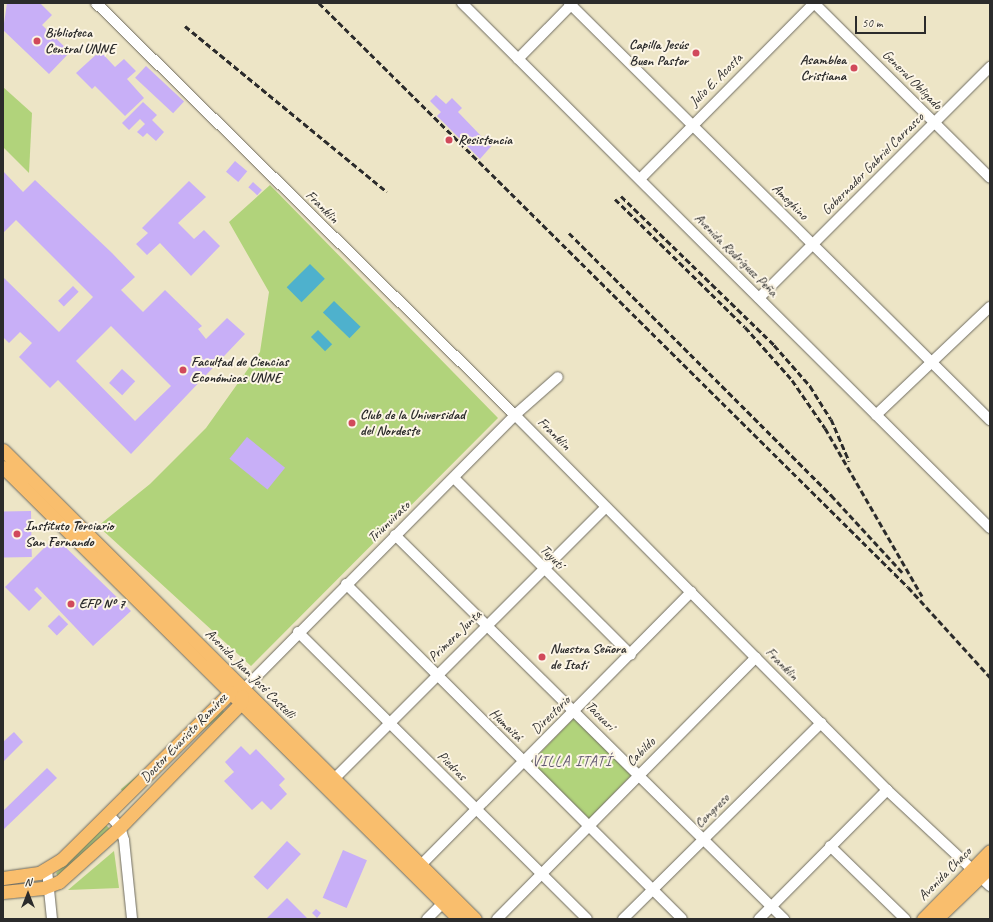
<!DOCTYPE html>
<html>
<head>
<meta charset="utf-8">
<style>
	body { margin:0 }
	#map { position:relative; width:993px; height:922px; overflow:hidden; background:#ede5c6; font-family:Caveat,sans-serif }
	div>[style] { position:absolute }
	.green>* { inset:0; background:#b1d37b; transform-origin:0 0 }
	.water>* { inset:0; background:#4eb1cd; transform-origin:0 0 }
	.building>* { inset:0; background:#c8aff7; transform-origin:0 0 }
	.roads { filter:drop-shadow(0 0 1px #6f6c61) drop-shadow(0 0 1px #6f6c61) }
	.minor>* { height:10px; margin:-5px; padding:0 5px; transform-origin:5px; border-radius:5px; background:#fff }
	.major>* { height:13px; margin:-6.5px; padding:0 6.5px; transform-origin:6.5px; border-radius:6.5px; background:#f9be6d }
	.rail>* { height:3px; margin-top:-1.5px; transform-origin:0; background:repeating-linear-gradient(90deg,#2b2b2b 0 6px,transparent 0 9px) }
	.dots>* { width:11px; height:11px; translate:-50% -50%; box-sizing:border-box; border:2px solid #fcf5e5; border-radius:50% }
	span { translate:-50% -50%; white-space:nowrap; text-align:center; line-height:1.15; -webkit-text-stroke:4px #fcf5e5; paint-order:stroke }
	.poi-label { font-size:14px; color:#2b2b2b; font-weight:700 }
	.left { translate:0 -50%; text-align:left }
	.right { translate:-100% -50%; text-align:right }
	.street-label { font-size:14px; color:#2b2b2b }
	.neighbourhood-label { font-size:15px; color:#625972; letter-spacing:1px }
	.frame { position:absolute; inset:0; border:4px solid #2b2b2b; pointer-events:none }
	.north { position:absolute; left:8px; top:874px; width:40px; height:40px; -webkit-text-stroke:3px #fcf5e5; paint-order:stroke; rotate:0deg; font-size:11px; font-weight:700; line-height:16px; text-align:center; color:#2b2b2b }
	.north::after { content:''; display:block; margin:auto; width:14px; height:18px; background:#2b2b2b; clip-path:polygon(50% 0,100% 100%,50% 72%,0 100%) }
	.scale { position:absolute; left:855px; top:16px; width:71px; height:18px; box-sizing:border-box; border:2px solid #2b2b2b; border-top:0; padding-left:5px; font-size:12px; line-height:14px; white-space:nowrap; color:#2b2b2b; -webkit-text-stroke:3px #fcf5e5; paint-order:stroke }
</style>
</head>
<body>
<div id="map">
	<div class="green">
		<i style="clip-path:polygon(3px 87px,32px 113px,29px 173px,3px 147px)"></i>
		<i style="clip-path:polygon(270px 185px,498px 418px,251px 666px,98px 526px,150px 484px,206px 428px,260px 352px,269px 292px,229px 222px)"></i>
		<i style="left:221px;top:708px;width:6px;height:129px;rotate:51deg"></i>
		<i style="left:574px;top:718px;width:81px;height:62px;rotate:44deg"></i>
		<i style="clip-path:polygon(106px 825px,110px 829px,58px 876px,56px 873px)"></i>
		<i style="clip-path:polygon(114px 851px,119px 888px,68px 890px)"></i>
	</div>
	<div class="water">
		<i style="left:310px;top:264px;width:21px;height:33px;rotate:45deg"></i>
		<i style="left:334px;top:301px;width:37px;height:16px;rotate:44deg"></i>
		<i style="left:318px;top:330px;width:20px;height:10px;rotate:45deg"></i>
	</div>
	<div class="building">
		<i style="clip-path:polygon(7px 3px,40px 3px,52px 15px,42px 25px,70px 52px,49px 74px,3px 30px)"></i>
		<i style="clip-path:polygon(100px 51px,115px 67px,124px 59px,136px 71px,127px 79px,144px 98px,125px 116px,95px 86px,92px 89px,76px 73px)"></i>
		<i style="left:146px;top:66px;width:52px;height:16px;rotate:43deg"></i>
		<i style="clip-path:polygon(436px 95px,446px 104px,452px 98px,462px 108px,458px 112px,483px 138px,486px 135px,494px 143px,480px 159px,437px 116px,441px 112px,430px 101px)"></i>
		<i style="clip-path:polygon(143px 102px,157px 115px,152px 120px,164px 132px,156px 141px,147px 133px,143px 137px,137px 132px,145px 124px,140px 119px,129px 130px,122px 123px)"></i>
		<i style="left:235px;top:161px;width:16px;height:14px;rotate:40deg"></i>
		<i style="clip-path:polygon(evenodd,3px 171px,23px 192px,35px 180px,112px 253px,135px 277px,121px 290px,143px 312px,165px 290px,202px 326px,198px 329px,206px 339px,227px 318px,245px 334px,131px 454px,58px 380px,50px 388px,19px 357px,32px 343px,20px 332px,9px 343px,3px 337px,3px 277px,59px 332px,93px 297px,16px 220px,3px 233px,3px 171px,111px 326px,171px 386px,135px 421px,76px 361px,111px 326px)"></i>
		<i style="clip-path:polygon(189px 181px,206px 197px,178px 223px,194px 239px,204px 230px,220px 246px,191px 276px,160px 243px,147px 255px,136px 244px,148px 233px,142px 228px)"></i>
		<i style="left:253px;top:182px;width:12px;height:7px;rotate:42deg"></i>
		<i style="left:73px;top:286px;width:8px;height:21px;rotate:45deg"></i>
		<i style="left:122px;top:369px;width:18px;height:19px;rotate:43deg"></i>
		<i style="left:247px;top:437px;width:49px;height:28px;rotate:39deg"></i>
		<i style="left:31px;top:511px;width:46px;height:28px;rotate:89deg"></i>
		<i style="clip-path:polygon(55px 537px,131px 611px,93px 646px,37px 587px,34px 590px,42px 598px,29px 611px,5px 587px)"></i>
		<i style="left:59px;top:615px;width:13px;height:16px;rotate:45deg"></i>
		<i style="clip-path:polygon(14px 732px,23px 742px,3px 762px,3px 742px)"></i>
		<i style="clip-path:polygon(241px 746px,250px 755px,256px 749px,285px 779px,279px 785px,287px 794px,271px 810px,262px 801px,252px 810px,224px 781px,234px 772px,225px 762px)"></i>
		<i style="clip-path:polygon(47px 768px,57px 778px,3px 830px,3px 811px)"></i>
		<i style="left:287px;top:841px;width:19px;height:49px;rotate:43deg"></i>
		<i style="left:343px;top:850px;width:26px;height:52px;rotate:23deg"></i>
		<i style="clip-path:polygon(287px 898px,308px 919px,266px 919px)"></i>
		<i style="clip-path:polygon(316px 909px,321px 913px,317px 918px,312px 913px)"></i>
	</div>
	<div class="roads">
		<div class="minor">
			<i style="left:96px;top:3px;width:588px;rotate:44.52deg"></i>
			<i style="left:515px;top:415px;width:528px;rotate:45.23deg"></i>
			<i style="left:887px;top:790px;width:141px;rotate:43deg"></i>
			<i style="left:462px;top:3px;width:745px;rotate:44.84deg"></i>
			<i style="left:569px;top:3px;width:593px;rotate:44.73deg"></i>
			<i style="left:814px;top:3px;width:248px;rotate:44.8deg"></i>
			<i style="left:518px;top:59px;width:78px;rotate:-45.5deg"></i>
			<i style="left:640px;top:179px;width:247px;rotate:-45.3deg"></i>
			<i style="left:759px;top:298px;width:327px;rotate:-45deg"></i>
			<i style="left:876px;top:415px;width:157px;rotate:-43.5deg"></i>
			<i style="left:454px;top:478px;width:250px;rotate:45deg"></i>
			<i style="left:395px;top:535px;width:547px;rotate:44.63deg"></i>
			<i style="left:346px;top:584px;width:474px;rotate:44.9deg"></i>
			<i style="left:298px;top:632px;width:407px;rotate:44.8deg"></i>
			<i style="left:237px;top:691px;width:6px;rotate:-9deg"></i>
			<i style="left:243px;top:690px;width:387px;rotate:-45.3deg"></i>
			<i style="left:515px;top:415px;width:57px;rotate:-41.5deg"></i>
			<i style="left:330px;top:783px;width:390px;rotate:-45deg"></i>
			<i style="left:108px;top:814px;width:18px;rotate:47deg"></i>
			<i style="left:120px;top:827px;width:14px;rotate:73deg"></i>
			<i style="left:124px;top:840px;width:79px;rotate:84.2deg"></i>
			<i style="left:830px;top:846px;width:105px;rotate:44.2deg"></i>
			<i style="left:417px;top:869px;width:390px;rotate:-45.3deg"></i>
			<i style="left:47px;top:870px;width:49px;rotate:84.2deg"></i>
			<i style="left:427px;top:919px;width:30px;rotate:-45deg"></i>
			<i style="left:497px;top:919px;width:368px;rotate:-45.3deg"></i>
			<i style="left:623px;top:919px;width:279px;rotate:-44.7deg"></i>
			<i style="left:759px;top:919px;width:182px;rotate:-45.2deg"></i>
		</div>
		<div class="major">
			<i style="left:3px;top:450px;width:665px;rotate:44.82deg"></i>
			<i style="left:3px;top:467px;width:642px;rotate:44.75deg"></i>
			<i style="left:3px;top:878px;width:36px;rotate:-8deg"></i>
			<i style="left:39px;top:873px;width:26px;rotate:-31deg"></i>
			<i style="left:61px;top:860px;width:239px;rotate:-44.7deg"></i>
			<i style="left:3px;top:892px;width:40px;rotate:-5.7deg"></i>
			<i style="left:43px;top:888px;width:17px;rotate:-21deg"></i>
			<i style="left:59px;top:882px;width:82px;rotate:-42deg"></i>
			<i style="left:120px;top:827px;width:173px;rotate:-45.7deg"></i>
			<i style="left:241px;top:703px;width:7px;rotate:-82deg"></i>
			<i style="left:923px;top:919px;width:95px;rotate:-45.4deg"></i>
			<i style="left:936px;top:919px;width:75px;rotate:-43.9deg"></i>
		</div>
	</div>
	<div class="rail">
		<i style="left:319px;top:3px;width:829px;rotate:44.76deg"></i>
		<i style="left:908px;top:587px;width:122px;rotate:47.7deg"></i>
		<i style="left:185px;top:26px;width:261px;rotate:39.4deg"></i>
		<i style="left:621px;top:196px;width:214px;rotate:44.2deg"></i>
		<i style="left:774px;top:345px;width:55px;rotate:48.7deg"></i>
		<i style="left:810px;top:386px;width:39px;rotate:58deg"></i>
		<i style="left:831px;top:419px;width:46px;rotate:66.8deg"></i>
		<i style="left:615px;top:199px;width:182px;rotate:44.6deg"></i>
		<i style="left:745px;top:327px;width:71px;rotate:48.4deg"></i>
		<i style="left:792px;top:380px;width:58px;rotate:55.5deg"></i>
		<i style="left:825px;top:428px;width:194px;rotate:60deg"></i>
		<i style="left:569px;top:233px;width:371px;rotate:45deg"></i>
		<i style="left:831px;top:495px;width:106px;rotate:47.3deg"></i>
	</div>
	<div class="dots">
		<i style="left:37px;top:41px;background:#d1495b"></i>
		<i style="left:696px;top:53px;background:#d1495b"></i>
		<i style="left:854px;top:68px;background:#d1495b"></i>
		<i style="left:449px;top:140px;background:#d1495b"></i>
		<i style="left:183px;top:370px;background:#d1495b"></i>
		<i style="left:352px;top:423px;background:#d1495b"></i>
		<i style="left:17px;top:534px;background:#d1495b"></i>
		<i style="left:71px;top:604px;background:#d1495b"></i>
		<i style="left:542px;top:657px;background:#d1495b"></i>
	</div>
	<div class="poi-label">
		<span class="left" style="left:45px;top:41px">Biblioteca<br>Central UNNE</span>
		<span class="right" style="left:688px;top:53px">Capilla Jesús<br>Buen Pastor</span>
		<span class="right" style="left:846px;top:68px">Asamblea<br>Cristiana</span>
		<span class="left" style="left:458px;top:140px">Resistencia</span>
		<span class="left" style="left:191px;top:370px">Facultad de Ciencias<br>Económicas UNNE</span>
		<span class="left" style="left:360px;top:423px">Club de la Universidad<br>del Nordeste</span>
		<span class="left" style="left:25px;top:534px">Instituto Terciario<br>San Fernando</span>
		<span class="left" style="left:79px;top:604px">EFP Nº 7</span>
		<span class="left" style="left:550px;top:657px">Nuestra Señora<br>de Itatí</span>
	</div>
	<div class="street-label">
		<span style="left:716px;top:80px;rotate:-45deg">Julio E. Acosta</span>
		<span style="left:912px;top:80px;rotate:45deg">General Obligado</span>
		<span style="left:873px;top:164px;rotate:-45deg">Gobernador Gabriel Carrasco</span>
		<span style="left:790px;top:202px;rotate:45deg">Ameghino</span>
		<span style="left:322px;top:207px;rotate:45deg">Franklin</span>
		<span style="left:736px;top:255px;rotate:45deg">Avenida Rodríguez Peña</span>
		<span style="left:554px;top:434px;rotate:45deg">Franklin</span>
		<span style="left:389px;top:522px;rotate:-44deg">Triunvirato</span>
		<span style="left:552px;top:557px;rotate:45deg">Tuyutí</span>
		<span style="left:455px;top:636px;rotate:-44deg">Primera Junta</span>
		<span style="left:782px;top:664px;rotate:45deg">Franklin</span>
		<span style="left:250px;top:674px;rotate:45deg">Avenida Juan José Castelli</span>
		<span style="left:551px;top:715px;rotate:-44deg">Directorio</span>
		<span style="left:600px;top:716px;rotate:45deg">Tacuarí</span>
		<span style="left:506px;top:725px;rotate:45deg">Humaitá</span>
		<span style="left:184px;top:738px;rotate:-46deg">Doctor Evaristo Ramírez</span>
		<span style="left:641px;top:752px;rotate:-45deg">Cabildo</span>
		<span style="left:452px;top:766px;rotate:45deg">Piedras</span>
		<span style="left:712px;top:811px;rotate:-45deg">Congreso</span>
		<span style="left:945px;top:874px;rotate:-45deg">Avenida Chaco</span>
	</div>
	<div class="neighbourhood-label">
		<span style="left:572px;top:762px">VILLA ITATÍ</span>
	</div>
	<div class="frame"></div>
	<div class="north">N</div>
	<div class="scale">50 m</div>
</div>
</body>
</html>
